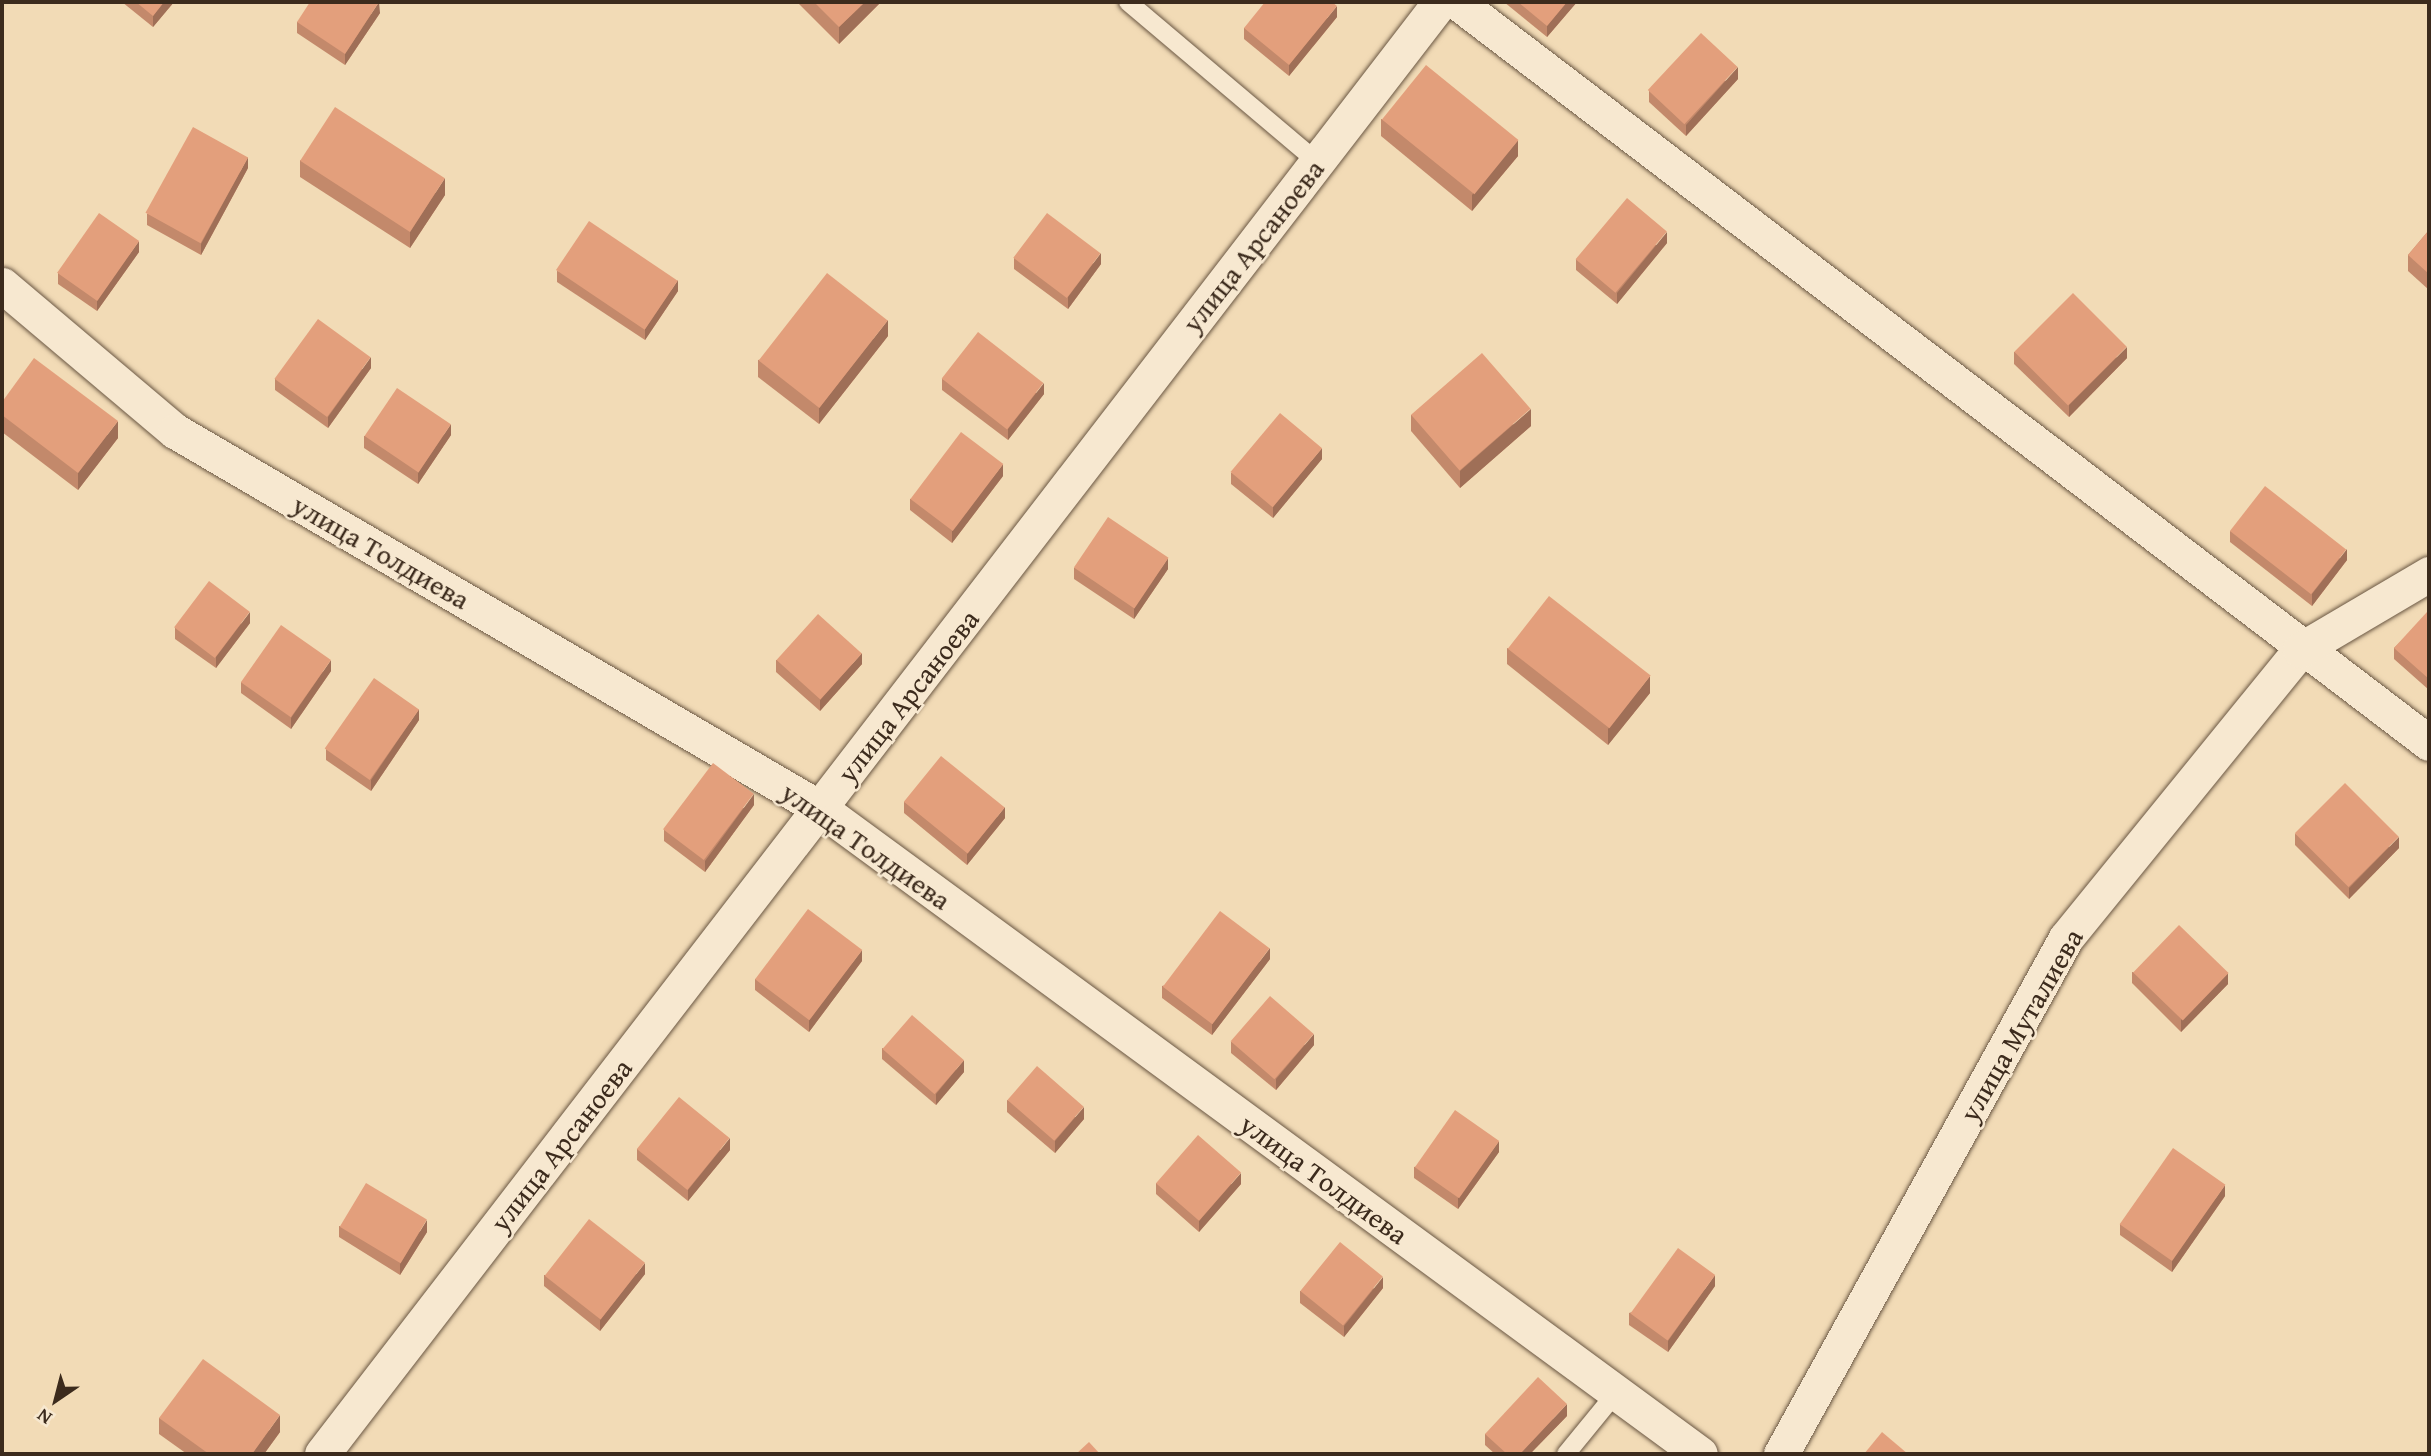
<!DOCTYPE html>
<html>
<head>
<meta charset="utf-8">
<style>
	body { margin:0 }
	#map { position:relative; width:2431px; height:1456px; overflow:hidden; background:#f2dbb6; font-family:"Gentium Book Plus",serif }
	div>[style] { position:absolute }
	.roads { filter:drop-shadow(0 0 2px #6a5743) drop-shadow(0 0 2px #6a5743) }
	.service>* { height:18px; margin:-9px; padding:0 9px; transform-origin:9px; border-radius:9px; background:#f7e8d0 }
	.minor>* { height:35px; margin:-17.5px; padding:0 17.5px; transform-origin:17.5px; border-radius:17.5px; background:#f7e8d0 }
	.wall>* { inset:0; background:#c3896b }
	.shaded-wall>* { inset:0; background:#9f6f57 }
	.building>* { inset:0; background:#e39f7c; transform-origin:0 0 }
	span { translate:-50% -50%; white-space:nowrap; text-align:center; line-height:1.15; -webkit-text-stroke:5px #f7e8d0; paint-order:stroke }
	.street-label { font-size:28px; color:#3c2b1d }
	.frame { position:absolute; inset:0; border:4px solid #3c2b1d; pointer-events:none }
	.north { position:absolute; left:21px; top:1365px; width:70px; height:70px; -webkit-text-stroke:5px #f7e8d0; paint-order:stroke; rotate:215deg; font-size:19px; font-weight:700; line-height:28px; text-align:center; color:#3c2b1d }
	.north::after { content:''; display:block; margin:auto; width:24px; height:32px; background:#3c2b1d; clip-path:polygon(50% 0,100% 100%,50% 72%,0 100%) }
</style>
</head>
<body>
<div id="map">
	<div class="roads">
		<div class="service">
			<i style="left:1128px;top:2px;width:248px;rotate:40.2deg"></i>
			<i style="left:1566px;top:1454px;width:79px;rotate:-50.7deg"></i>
		</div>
		<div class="minor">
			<i style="left:1457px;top:2px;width:1222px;rotate:37.32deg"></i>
			<i style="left:2px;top:285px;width:226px;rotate:40.2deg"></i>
			<i style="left:175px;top:431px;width:748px;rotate:30.33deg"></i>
			<i style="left:821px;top:809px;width:1090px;rotate:36.27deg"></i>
			<i style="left:322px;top:1454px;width:1833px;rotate:-52.4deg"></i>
			<i style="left:1781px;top:1454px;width:589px;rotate:-61.09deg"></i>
			<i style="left:2066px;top:938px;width:371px;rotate:-50.9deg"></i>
			<i style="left:2300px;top:650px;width:150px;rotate:-30.5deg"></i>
		</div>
	</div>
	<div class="wall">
		<i style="clip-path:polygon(122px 2px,174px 2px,153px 27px)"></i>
		<i style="clip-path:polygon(797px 2px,881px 2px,839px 44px)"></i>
		<i style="clip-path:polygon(1504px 2px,1577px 2px,1547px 37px)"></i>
		<i style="clip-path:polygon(380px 13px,345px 65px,297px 33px,297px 22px)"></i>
		<i style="clip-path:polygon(1337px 17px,1289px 76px,1244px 39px,1244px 28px)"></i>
		<i style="clip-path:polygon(1738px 79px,1686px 136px,1649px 102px,1649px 91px)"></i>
		<i style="clip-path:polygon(1381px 119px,1518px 156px,1472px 211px,1381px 136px)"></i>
		<i style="clip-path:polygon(300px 160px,445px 195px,410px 248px,300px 177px)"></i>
		<i style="clip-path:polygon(248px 168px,201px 255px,147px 225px,147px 214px)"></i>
		<i style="clip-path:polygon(2429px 230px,2429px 290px,2408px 271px,2408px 255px)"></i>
		<i style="clip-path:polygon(1667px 243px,1617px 304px,1576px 270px,1576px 259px)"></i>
		<i style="clip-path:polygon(139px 252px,97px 311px,58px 284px,58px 273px)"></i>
		<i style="clip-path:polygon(1014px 258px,1101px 264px,1068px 309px,1014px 269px)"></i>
		<i style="clip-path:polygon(557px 271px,678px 291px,645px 340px,557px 282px)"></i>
		<i style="clip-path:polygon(888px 336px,819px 424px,758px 377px,758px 360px)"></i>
		<i style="clip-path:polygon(2014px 352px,2127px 358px,2069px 417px,2014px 364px)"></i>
		<i style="clip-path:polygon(371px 368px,328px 428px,275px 390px,275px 379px)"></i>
		<i style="clip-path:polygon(942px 379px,1044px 394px,1008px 440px,942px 390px)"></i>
		<i style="clip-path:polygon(2px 402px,118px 438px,78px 490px,2px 432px)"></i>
		<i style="clip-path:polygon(1411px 415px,1531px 426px,1460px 488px,1411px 431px)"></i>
		<i style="clip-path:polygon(451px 435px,418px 484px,364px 448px,364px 436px)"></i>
		<i style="clip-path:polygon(1322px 459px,1273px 518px,1231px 484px,1231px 473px)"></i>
		<i style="clip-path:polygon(1003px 476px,952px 543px,910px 510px,910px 499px)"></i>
		<i style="clip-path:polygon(2230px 531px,2347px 560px,2312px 606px,2230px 542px)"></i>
		<i style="clip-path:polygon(1074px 568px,1168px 569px,1134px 619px,1074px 579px)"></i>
		<i style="clip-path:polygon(2429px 614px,2429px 690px,2394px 659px,2394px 648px)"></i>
		<i style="clip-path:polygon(250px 623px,216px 668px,175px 639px,175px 628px)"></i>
		<i style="clip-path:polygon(1507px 648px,1650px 693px,1608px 745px,1507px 664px)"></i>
		<i style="clip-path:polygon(776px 660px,862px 664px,820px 711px,776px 672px)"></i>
		<i style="clip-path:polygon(331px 671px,291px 729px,241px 693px,241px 682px)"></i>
		<i style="clip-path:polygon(419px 720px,371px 791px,326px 760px,326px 749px)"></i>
		<i style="clip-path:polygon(904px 802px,1005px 818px,967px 865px,904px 813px)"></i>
		<i style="clip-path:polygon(754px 805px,705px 872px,664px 841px,664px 830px)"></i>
		<i style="clip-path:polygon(2295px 834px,2399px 848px,2349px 899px,2295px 845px)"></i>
		<i style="clip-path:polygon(1270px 959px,1212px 1035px,1162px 998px,1162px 986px)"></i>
		<i style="clip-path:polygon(862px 961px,809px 1032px,755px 990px,755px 979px)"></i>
		<i style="clip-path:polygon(2132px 972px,2228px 984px,2181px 1032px,2132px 983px)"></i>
		<i style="clip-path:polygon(1231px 1042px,1314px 1045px,1276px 1090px,1231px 1053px)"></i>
		<i style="clip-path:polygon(882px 1048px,964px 1072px,936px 1105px,882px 1059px)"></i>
		<i style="clip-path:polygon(1007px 1100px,1084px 1119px,1055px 1153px,1007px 1112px)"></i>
		<i style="clip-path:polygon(637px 1149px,730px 1150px,688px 1201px,637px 1160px)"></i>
		<i style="clip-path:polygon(1499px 1152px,1458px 1209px,1414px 1178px,1414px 1167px)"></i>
		<i style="clip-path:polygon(1156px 1183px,1241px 1184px,1199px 1232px,1156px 1194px)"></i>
		<i style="clip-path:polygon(2225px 1196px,2172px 1272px,2120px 1235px,2120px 1224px)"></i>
		<i style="clip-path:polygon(339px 1226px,427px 1232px,400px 1275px,339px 1237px)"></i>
		<i style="clip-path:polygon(645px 1274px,600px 1331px,544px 1286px,544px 1275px)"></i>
		<i style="clip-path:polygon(1715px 1286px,1668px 1352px,1629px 1325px,1629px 1313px)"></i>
		<i style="clip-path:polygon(1383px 1288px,1344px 1337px,1300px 1303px,1300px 1291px)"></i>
		<i style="clip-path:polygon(1567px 1416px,1530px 1454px,1495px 1454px,1485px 1445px,1485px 1434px)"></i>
		<i style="clip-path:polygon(159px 1418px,280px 1432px,264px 1454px,187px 1454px,159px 1434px)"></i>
	</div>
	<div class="shaded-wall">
		<i style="clip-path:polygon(164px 2px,174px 2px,153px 27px,153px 16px)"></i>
		<i style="clip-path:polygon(379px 2px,380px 13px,345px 65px,345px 54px)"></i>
		<i style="clip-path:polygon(865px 2px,881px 2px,839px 44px,839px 27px)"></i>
		<i style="clip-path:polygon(1567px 2px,1577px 2px,1547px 37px,1547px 26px)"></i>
		<i style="clip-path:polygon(1337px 6px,1337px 17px,1289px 76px,1289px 65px)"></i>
		<i style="clip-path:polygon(1738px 67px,1738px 79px,1686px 136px,1686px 125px)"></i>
		<i style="clip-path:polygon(1518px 140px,1518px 156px,1472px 211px,1472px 195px)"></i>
		<i style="clip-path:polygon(248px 157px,248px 168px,201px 255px,201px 244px)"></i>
		<i style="clip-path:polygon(445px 178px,445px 195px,410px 248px,410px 232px)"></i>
		<i style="clip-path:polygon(1667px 232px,1667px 243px,1617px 304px,1617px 293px)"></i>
		<i style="clip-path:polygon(139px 241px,139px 252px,97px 311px,97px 300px)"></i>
		<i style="clip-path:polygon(1101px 253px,1101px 264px,1068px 309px,1068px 297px)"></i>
		<i style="clip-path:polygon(678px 280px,678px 291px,645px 340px,645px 329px)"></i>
		<i style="clip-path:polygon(888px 320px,888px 336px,819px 424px,819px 408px)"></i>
		<i style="clip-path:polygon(2127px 347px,2127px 358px,2069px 417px,2069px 405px)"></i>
		<i style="clip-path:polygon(371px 357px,371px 368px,328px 428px,328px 417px)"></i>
		<i style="clip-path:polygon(1044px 383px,1044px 394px,1008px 440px,1008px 429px)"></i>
		<i style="clip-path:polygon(1531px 409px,1531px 426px,1460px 488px,1460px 471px)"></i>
		<i style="clip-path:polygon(118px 421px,118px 438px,78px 490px,78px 473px)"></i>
		<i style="clip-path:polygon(451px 424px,451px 435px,418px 484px,418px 473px)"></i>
		<i style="clip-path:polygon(1322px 448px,1322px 459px,1273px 518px,1273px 507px)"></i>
		<i style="clip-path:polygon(1003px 464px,1003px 476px,952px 543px,952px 531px)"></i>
		<i style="clip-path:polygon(2347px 549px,2347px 560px,2312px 606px,2312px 594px)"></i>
		<i style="clip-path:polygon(1168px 558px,1168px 569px,1134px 619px,1134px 608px)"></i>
		<i style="clip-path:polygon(250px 612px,250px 623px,216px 668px,216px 657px)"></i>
		<i style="clip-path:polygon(862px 653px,862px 664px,820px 711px,820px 700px)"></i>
		<i style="clip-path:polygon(331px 660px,331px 671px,291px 729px,291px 718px)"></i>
		<i style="clip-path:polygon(1650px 676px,1650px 693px,1608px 745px,1608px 729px)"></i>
		<i style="clip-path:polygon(419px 709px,419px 720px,371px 791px,371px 780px)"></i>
		<i style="clip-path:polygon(754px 794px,754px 805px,705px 872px,705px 861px)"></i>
		<i style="clip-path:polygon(1005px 807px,1005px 818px,967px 865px,967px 854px)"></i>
		<i style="clip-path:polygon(2399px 837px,2399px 848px,2349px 899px,2349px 888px)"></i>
		<i style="clip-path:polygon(1270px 948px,1270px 959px,1212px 1035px,1212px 1024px)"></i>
		<i style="clip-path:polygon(862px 950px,862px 961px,809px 1032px,809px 1020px)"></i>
		<i style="clip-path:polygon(2228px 973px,2228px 984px,2181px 1032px,2181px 1020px)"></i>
		<i style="clip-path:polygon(1314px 1034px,1314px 1045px,1276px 1090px,1276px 1079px)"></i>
		<i style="clip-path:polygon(964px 1060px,964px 1072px,936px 1105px,936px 1094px)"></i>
		<i style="clip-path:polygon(1084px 1107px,1084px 1119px,1055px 1153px,1055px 1141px)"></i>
		<i style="clip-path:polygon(730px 1138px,730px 1150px,688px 1201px,688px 1190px)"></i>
		<i style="clip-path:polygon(1499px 1141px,1499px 1152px,1458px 1209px,1458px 1198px)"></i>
		<i style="clip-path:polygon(1241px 1173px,1241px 1184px,1199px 1232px,1199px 1221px)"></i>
		<i style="clip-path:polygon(2225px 1185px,2225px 1196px,2172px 1272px,2172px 1260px)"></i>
		<i style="clip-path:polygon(427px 1220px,427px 1232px,400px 1275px,400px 1264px)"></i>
		<i style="clip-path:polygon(645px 1263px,645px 1274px,600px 1331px,600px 1320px)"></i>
		<i style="clip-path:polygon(1715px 1275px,1715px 1286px,1668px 1352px,1668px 1341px)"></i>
		<i style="clip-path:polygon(1383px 1277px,1383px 1288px,1344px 1337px,1344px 1326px)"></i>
		<i style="clip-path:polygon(1567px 1404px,1567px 1416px,1530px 1454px,1520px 1454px)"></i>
		<i style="clip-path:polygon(280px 1415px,280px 1432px,264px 1454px,252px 1454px)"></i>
	</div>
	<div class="building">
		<i style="clip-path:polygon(136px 2px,164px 2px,153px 16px)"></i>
		<i style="clip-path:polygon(310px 2px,379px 2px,345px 54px,297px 22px)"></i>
		<i style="clip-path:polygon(814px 2px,865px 2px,839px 27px)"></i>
		<i style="clip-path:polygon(1265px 2px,1332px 2px,1337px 6px,1289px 65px,1244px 28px)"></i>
		<i style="clip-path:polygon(1518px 2px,1567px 2px,1547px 26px)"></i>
		<i style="left:1701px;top:33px;width:50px;height:78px;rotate:43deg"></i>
		<i style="left:1426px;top:65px;width:119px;height:70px;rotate:39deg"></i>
		<i style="left:335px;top:107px;width:131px;height:64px;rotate:33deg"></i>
		<i style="left:193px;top:127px;width:63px;height:98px;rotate:29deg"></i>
		<i style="left:1627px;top:198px;width:52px;height:80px;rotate:40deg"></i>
		<i style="left:99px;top:213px;width:49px;height:73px;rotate:35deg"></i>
		<i style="left:1047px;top:213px;width:67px;height:56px;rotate:37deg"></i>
		<i style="left:589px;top:221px;width:107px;height:59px;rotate:34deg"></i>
		<i style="clip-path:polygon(2429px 230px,2429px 274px,2408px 255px)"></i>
		<i style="left:827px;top:273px;width:77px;height:111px;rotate:38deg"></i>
		<i style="left:2073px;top:293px;width:76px;height:83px;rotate:45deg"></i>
		<i style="left:318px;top:319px;width:65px;height:74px;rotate:36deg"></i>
		<i style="left:978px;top:332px;width:83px;height:59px;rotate:38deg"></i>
		<i style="left:1482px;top:353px;width:74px;height:94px;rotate:49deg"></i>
		<i style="clip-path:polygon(34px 358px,118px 421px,78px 473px,2px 415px,2px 402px)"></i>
		<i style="left:397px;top:388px;width:65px;height:58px;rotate:34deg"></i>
		<i style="left:1280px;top:413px;width:55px;height:77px;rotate:40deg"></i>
		<i style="left:961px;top:432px;width:53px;height:84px;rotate:37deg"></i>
		<i style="left:2265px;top:486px;width:103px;height:57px;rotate:38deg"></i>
		<i style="left:1108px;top:517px;width:73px;height:61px;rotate:34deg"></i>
		<i style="left:209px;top:581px;width:51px;height:58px;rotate:37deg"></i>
		<i style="left:1549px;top:596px;width:129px;height:67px;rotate:38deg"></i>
		<i style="clip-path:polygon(2427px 612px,2429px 614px,2429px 679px,2394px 648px)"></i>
		<i style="left:818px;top:614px;width:59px;height:62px;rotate:42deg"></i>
		<i style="left:281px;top:625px;width:61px;height:70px;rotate:35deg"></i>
		<i style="left:374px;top:678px;width:55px;height:86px;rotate:35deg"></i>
		<i style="left:941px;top:756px;width:82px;height:59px;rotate:39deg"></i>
		<i style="left:713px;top:763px;width:51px;height:83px;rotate:37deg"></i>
		<i style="left:2345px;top:783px;width:76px;height:71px;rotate:45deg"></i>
		<i style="left:808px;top:909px;width:68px;height:88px;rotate:37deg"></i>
		<i style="left:1220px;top:911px;width:62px;height:95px;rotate:37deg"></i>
		<i style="left:2179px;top:925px;width:69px;height:66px;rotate:44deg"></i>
		<i style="left:1270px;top:996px;width:58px;height:60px;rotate:41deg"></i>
		<i style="left:912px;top:1015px;width:69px;height:45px;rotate:41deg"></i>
		<i style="left:1037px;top:1066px;width:62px;height:45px;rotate:41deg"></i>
		<i style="left:679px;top:1097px;width:65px;height:67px;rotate:39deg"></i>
		<i style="left:1455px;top:1110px;width:54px;height:70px;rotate:35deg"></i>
		<i style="left:1198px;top:1135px;width:57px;height:64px;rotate:41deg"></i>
		<i style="left:2173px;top:1148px;width:64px;height:93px;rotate:35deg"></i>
		<i style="left:366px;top:1183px;width:71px;height:51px;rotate:31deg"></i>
		<i style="left:589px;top:1219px;width:71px;height:72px;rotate:38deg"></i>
		<i style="left:1340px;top:1242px;width:55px;height:63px;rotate:39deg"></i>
		<i style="left:1678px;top:1248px;width:46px;height:81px;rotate:36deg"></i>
		<i style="clip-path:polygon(203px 1359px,280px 1415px,252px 1454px,209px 1454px,159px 1418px)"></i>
		<i style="clip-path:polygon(1538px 1377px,1567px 1404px,1520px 1454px,1507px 1454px,1485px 1434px)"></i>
		<i style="clip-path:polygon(1882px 1432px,1908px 1454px,1864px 1454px)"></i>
		<i style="clip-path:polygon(1089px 1442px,1100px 1454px,1076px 1454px)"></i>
	</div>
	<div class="street-label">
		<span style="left:1253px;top:246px;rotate:-52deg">улица Арсаноева</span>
		<span style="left:381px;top:552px;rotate:30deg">улица Толдиева</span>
		<span style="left:908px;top:696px;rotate:-52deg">улица Арсаноева</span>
		<span style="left:866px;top:846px;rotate:35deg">улица Толдиева</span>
		<span style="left:2021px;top:1025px;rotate:-60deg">улица Муталиева</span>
		<span style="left:561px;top:1145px;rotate:-52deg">улица Арсаноева</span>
		<span style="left:1324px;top:1179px;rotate:36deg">улица Толдиева</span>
	</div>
	<div class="frame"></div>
	<div class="north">N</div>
</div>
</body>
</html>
